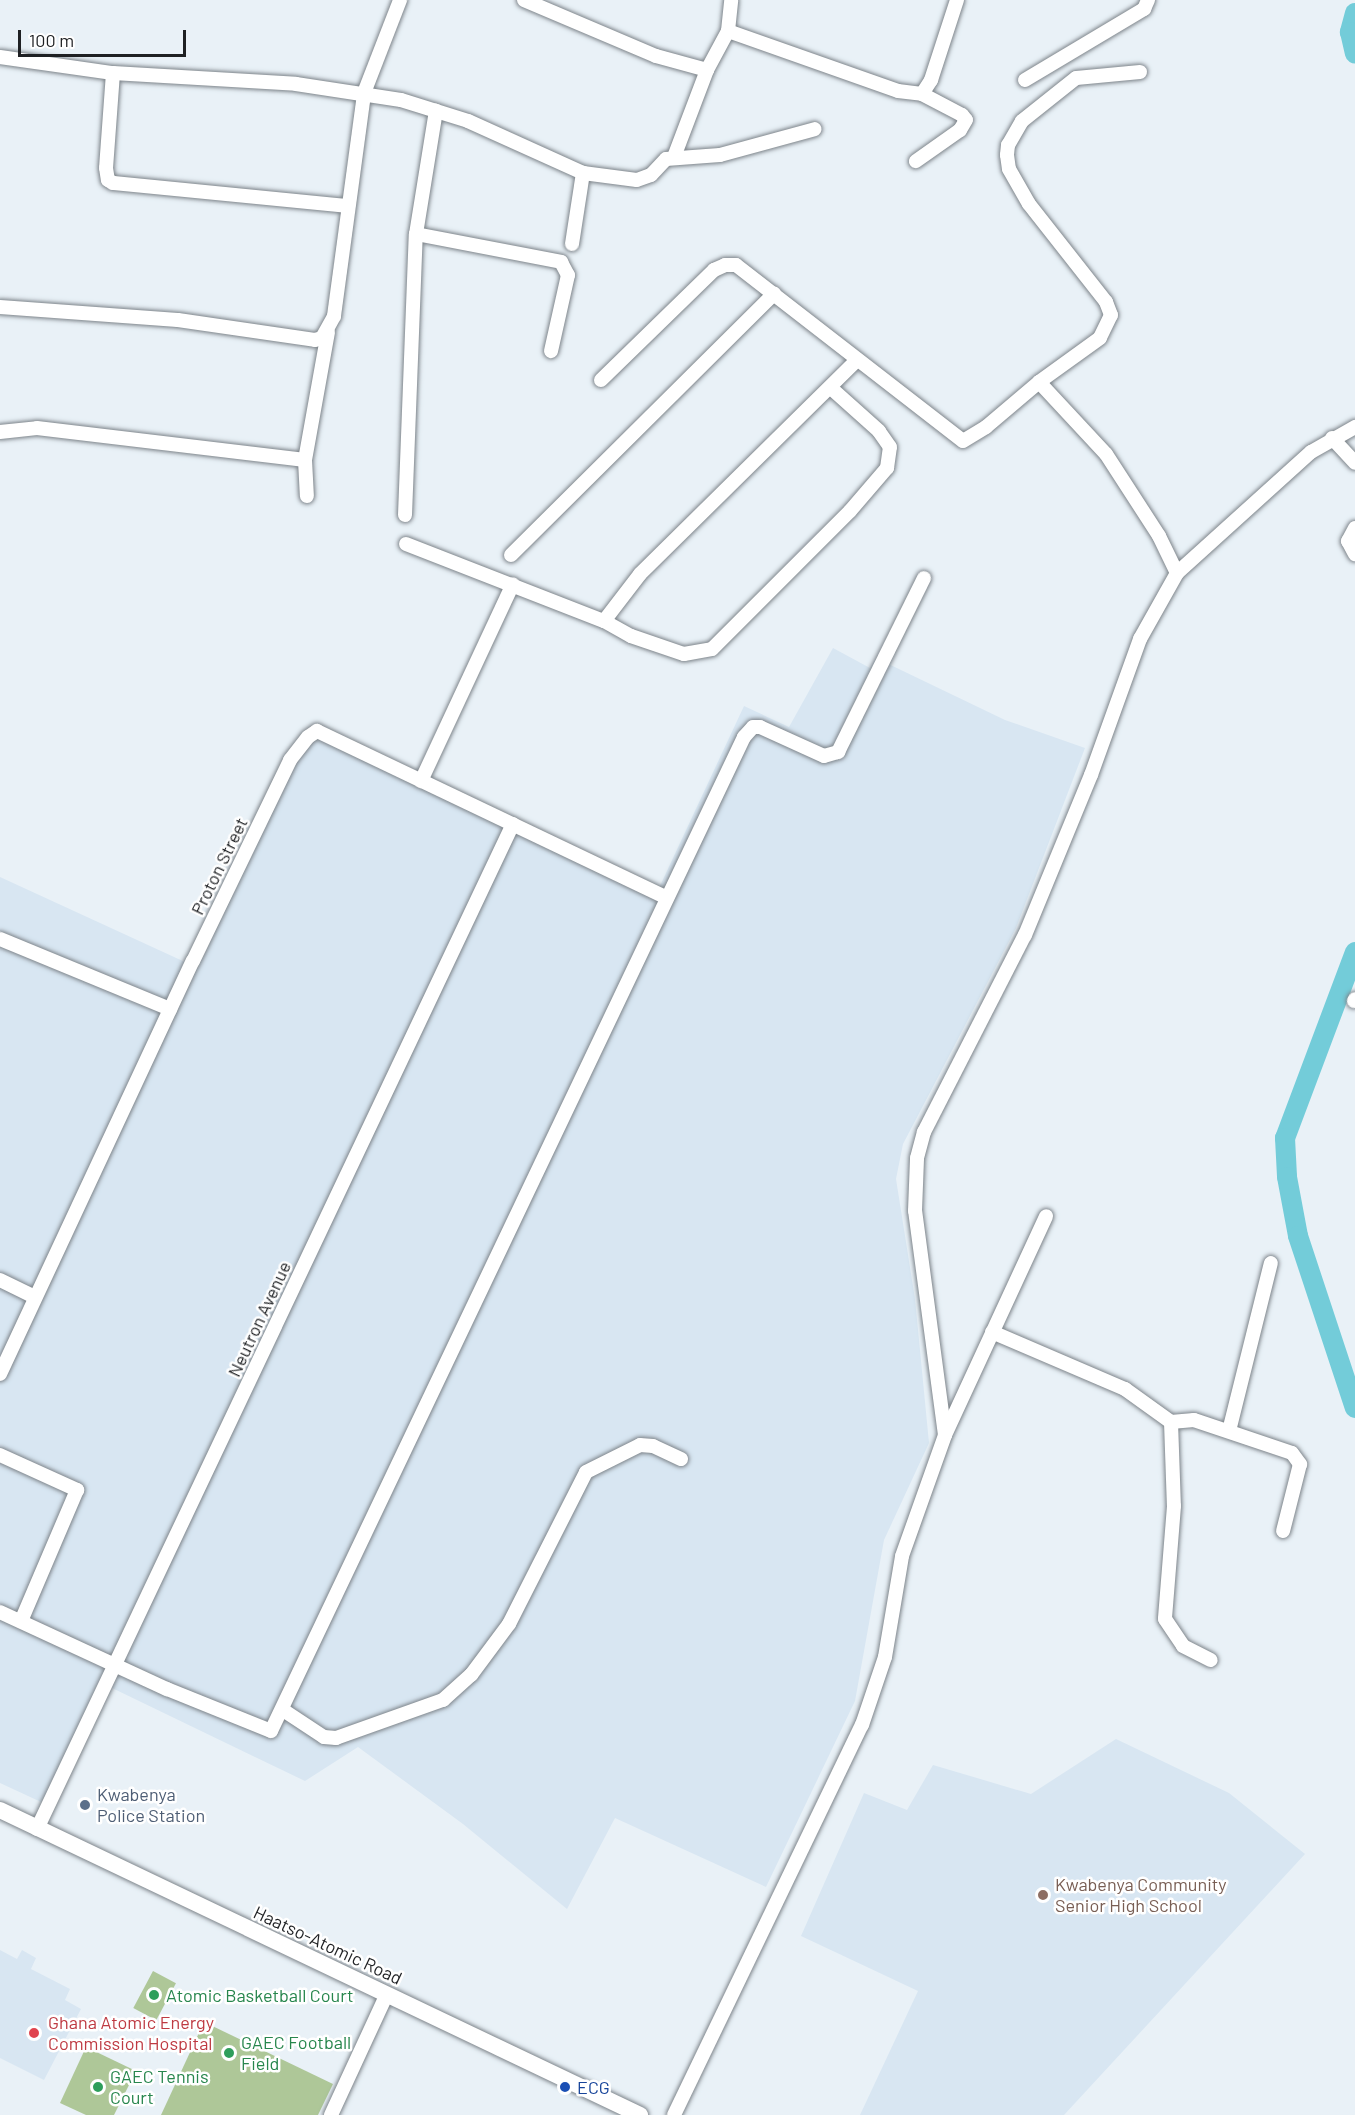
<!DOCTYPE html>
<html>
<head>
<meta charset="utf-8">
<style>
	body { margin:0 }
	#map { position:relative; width:1355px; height:2115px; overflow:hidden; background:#e9f1f7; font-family:Barlow,sans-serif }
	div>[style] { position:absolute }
	.built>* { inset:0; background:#d8e6f2 }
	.green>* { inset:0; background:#aec798; transform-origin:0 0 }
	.river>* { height:20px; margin:-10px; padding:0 10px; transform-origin:10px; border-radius:10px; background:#73ccd9 }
	.roads { filter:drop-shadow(0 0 2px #7d848a) drop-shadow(0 0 2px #7d848a) }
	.minor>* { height:14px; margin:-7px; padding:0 7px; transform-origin:7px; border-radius:7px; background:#fff }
	.major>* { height:16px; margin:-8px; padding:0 8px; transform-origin:8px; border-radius:8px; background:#fff }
	.dots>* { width:16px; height:16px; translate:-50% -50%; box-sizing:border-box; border:3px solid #fff; border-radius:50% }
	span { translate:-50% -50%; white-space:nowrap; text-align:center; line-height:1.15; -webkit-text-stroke:5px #fff; paint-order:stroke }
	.street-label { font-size:18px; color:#1e2023 }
	.service-label { font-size:18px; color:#4e5e75 }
	.left { translate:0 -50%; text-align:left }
	.education-label { font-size:18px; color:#785e54 }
	.leisure-label { font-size:18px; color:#27864d }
	.health-label { font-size:18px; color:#be3a42 }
	.transit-label { font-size:18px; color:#164399 }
	.scale { position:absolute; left:18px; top:30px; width:168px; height:27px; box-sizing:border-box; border:3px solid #1e2023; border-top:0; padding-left:8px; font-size:18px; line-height:21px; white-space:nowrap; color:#1e2023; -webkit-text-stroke:4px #fff; paint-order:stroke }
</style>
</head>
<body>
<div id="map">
	<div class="built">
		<i style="clip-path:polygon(833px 648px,870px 668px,876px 658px,1005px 720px,1085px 748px,1016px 928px,903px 1144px,896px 1179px,915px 1299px,929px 1443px,884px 1540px,855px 1701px,766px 1887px,615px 1818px,567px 1909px,463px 1824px,358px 1747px,305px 1781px,110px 1687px,54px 1808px,0 1783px,0 877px,198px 968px,299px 753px,318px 734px,659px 888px,744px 706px,789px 727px)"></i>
		<i style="clip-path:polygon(1116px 1739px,1229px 1793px,1305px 1854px,1064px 2115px,860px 2115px,918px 1991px,801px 1936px,864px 1793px,907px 1810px,933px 1765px,1031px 1794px)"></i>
		<i style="clip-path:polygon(0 1950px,17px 1959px,22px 1950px,36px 1958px,31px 1969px,70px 1989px,65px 2000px,81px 2009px,44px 2080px,0 2058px)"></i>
	</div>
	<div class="green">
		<i style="left:153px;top:1971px;width:26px;height:42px;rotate:28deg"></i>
		<i style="clip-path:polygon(204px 2022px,333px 2084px,318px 2115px,161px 2115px)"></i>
		<i style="clip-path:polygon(86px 2047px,136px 2071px,114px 2115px,86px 2115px,60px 2103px)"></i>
	</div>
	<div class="river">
		<i style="left:1355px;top:13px;width:20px;rotate:105deg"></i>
		<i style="left:1350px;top:32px;width:22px;rotate:77deg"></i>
		<i style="left:1355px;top:952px;width:199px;rotate:110.6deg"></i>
		<i style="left:1285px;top:1138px;width:39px;rotate:87deg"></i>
		<i style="left:1287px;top:1177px;width:60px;rotate:79.4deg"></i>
		<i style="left:1298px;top:1236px;width:181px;rotate:71.7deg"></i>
	</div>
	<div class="roads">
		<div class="minor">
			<i style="left:524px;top:0;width:143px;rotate:23deg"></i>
			<i style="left:656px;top:56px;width:53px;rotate:15.4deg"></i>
			<i style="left:728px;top:31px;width:180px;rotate:19.4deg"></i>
			<i style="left:898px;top:91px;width:24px;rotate:7deg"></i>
			<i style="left:922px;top:94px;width:45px;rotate:27.7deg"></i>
			<i style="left:962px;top:115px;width:6px;rotate:51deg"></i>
			<i style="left:966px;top:120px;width:12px;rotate:121deg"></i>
			<i style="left:960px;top:130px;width:54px;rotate:144.8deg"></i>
			<i style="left:0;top:57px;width:114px;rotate:8.1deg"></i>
			<i style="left:113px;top:73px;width:183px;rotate:3.4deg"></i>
			<i style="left:296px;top:84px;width:106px;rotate:8.7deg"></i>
			<i style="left:401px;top:100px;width:70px;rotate:17.4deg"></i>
			<i style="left:468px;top:121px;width:126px;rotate:24.3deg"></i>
			<i style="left:583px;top:173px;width:54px;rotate:7.4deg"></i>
			<i style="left:637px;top:180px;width:15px;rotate:-20deg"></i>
			<i style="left:651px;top:175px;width:22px;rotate:-47deg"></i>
			<i style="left:666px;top:159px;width:54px;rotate:-4.2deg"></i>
			<i style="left:720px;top:155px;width:98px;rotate:-15.3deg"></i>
			<i style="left:1140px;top:72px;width:64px;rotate:174.6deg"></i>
			<i style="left:1076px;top:78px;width:69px;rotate:141.5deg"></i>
			<i style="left:1022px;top:121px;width:28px;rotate:120deg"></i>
			<i style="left:1008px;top:145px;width:10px;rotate:96deg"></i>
			<i style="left:1007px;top:155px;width:14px;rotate:82deg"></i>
			<i style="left:1009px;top:169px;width:40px;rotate:60.3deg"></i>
			<i style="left:1029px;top:204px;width:125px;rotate:51.8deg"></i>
			<i style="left:1106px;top:302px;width:14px;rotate:69deg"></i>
			<i style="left:1111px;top:315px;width:25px;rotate:116deg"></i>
			<i style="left:1100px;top:338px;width:75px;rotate:144.2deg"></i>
			<i style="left:1039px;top:382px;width:98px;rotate:47.1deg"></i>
			<i style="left:1106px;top:454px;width:98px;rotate:57.1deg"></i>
			<i style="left:1159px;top:536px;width:41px;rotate:64.1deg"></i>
			<i style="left:113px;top:73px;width:95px;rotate:94.2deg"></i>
			<i style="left:106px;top:168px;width:12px;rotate:81deg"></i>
			<i style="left:108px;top:180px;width:6px;rotate:31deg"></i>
			<i style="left:113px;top:183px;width:235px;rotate:5.6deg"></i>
			<i style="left:1025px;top:80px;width:139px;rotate:-30.8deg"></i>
			<i style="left:1144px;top:9px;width:10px;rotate:-66deg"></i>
			<i style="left:922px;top:94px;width:17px;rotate:-57deg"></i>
			<i style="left:931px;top:80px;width:84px;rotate:-72deg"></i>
			<i style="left:674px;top:157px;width:93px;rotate:-69.2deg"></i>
			<i style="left:707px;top:70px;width:44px;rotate:-61.7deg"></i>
			<i style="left:728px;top:31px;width:31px;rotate:-84deg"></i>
			<i style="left:416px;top:234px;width:148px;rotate:10.9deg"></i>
			<i style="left:561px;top:262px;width:15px;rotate:62deg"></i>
			<i style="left:568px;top:275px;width:78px;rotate:102.6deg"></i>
			<i style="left:572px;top:244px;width:72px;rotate:-81.2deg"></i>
			<i style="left:0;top:307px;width:178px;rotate:4.2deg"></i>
			<i style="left:178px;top:320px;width:138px;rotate:8.3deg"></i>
			<i style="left:315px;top:340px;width:7px;rotate:-16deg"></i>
			<i style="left:322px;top:338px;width:25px;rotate:-61deg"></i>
			<i style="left:334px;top:316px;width:225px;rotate:-82.3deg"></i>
			<i style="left:364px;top:93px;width:100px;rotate:-68.8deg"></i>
			<i style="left:601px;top:380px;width:158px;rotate:-44.2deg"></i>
			<i style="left:714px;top:270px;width:12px;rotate:-24deg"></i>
			<i style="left:725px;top:265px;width:11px"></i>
			<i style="left:736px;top:265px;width:287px;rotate:37.8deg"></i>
			<i style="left:963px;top:441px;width:27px;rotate:-31deg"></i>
			<i style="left:986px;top:427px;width:70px;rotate:-40.3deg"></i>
			<i style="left:0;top:432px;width:37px;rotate:-6deg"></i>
			<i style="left:37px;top:428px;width:270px;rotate:6.8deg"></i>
			<i style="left:305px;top:460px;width:130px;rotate:-79.8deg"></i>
			<i style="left:1332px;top:438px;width:34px;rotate:47deg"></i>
			<i style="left:305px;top:460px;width:36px;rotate:87deg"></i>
			<i style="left:405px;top:515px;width:281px;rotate:-87.8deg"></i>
			<i style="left:416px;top:234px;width:125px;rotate:-80.8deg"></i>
			<i style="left:1355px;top:528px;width:15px;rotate:118deg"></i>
			<i style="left:1348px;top:541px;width:15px;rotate:62deg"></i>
			<i style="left:406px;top:544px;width:212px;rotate:21.3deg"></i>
			<i style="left:604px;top:621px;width:59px;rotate:-52.5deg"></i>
			<i style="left:640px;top:574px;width:303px;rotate:-44.6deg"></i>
			<i style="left:511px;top:555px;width:371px;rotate:-44.8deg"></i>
			<i style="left:604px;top:621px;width:31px;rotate:29deg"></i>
			<i style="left:631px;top:636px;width:56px;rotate:18.8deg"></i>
			<i style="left:684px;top:654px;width:28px;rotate:-10deg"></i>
			<i style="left:712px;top:649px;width:195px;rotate:-45deg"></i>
			<i style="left:850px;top:511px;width:57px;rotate:-49.3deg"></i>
			<i style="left:887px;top:468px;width:21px;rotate:-82deg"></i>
			<i style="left:890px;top:447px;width:19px;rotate:-125deg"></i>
			<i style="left:879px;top:431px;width:63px;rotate:-138.2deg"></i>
			<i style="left:421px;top:781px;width:217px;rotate:-65deg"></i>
			<i style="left:0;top:939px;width:184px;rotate:22.4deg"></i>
			<i style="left:1354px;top:1001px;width:2px;rotate:-63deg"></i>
			<i style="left:0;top:1280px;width:39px;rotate:26deg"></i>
			<i style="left:992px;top:1332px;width:145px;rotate:23.2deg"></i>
			<i style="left:1125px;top:1389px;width:57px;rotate:35.7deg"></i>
			<i style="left:1171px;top:1422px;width:84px;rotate:88deg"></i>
			<i style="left:1174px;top:1506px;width:113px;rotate:94.6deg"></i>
			<i style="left:1165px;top:1619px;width:32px;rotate:56deg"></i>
			<i style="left:1183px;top:1646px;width:31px;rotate:27deg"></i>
			<i style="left:0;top:1374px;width:456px;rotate:-65deg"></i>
			<i style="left:193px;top:961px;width:223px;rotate:-64.2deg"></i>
			<i style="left:290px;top:760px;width:29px;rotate:-52deg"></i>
			<i style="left:308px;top:737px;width:11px;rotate:-34deg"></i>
			<i style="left:317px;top:731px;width:386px;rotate:25.5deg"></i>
			<i style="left:1171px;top:1422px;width:23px;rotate:-5deg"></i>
			<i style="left:1194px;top:1420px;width:103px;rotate:18.6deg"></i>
			<i style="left:1292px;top:1453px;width:14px;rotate:54deg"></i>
			<i style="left:1300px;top:1464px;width:69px;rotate:104.2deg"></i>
			<i style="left:1229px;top:1431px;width:173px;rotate:-76deg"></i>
			<i style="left:945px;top:1435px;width:241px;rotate:-65.2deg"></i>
			<i style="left:0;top:1455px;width:85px;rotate:24.4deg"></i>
			<i style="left:77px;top:1490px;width:142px;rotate:113.1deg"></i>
			<i style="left:0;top:1612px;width:184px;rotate:24.8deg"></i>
			<i style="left:167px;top:1689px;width:112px;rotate:22deg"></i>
			<i style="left:271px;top:1731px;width:1101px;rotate:-64.55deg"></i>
			<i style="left:744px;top:737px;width:13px;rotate:-48deg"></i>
			<i style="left:753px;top:727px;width:7px"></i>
			<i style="left:760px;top:727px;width:70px;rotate:24.4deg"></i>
			<i style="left:824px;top:756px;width:15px;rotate:-16deg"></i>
			<i style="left:838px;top:752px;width:194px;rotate:-63.7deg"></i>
			<i style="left:283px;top:1710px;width:49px;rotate:33.4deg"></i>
			<i style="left:324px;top:1737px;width:12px;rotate:5deg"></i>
			<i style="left:336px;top:1738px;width:114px;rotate:-19.6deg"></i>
			<i style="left:443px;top:1700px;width:38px;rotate:-42deg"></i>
			<i style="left:471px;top:1675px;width:64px;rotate:-53.3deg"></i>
			<i style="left:509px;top:1624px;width:170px;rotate:-63.1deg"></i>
			<i style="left:586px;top:1472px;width:60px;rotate:-26.6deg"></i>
			<i style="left:640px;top:1445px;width:13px;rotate:4deg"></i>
			<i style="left:653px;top:1446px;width:31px;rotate:25deg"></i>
			<i style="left:37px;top:1829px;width:1112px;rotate:-64.66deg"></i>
			<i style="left:331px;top:2115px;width:133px;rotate:-65.2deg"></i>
			<i style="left:674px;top:2115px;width:433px;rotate:-64.3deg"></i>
			<i style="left:862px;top:1725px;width:72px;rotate:-71.3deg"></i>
			<i style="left:885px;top:1657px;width:102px;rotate:-80.4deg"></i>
			<i style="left:902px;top:1556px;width:128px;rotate:-70.4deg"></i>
			<i style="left:945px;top:1435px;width:226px;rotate:-97.6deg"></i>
			<i style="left:915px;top:1211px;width:53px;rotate:-87.8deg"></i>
			<i style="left:917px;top:1158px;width:27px;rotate:-75deg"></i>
			<i style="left:924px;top:1132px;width:221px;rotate:-62.9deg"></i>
			<i style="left:1025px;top:935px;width:173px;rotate:-67.6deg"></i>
			<i style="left:1091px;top:775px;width:145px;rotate:-70.2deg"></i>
			<i style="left:1140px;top:639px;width:76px;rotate:-60.7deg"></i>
			<i style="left:1177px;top:573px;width:181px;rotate:-42.1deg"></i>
			<i style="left:1311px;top:452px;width:51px;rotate:-29.6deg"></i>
		</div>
		<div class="major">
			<i style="left:0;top:1810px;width:709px;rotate:25.48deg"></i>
		</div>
	</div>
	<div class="dots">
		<i style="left:85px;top:1805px;background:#5c6f8a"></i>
		<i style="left:1043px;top:1895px;background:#8d6e63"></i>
		<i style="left:154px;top:1995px;background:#2e9e5b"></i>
		<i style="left:34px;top:2033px;background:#e0444e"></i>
		<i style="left:229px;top:2053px;background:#2e9e5b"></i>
		<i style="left:98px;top:2087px;background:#2e9e5b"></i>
		<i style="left:565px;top:2087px;background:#1a4fb4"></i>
	</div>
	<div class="street-label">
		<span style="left:219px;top:866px;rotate:-64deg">Proton Street</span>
		<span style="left:259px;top:1319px;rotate:-65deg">Neutron Avenue</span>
		<span style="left:328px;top:1945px;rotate:25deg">Haatso-Atomic Road</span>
	</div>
	<div class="service-label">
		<span class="left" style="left:97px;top:1805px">Kwabenya<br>Police Station</span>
	</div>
	<div class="education-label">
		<span class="left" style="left:1055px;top:1895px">Kwabenya Community<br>Senior High School</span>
	</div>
	<div class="leisure-label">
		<span class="left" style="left:166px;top:1995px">Atomic Basketball Court</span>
		<span class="left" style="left:241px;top:2053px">GAEC Football<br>Field</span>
		<span class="left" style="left:110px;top:2087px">GAEC Tennis<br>Court</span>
	</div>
	<div class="health-label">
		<span class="left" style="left:48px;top:2033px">Ghana Atomic Energy<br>Commission Hospital</span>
	</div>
	<div class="transit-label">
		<span class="left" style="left:577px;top:2087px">ECG</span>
	</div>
	<div class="scale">100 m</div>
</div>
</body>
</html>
